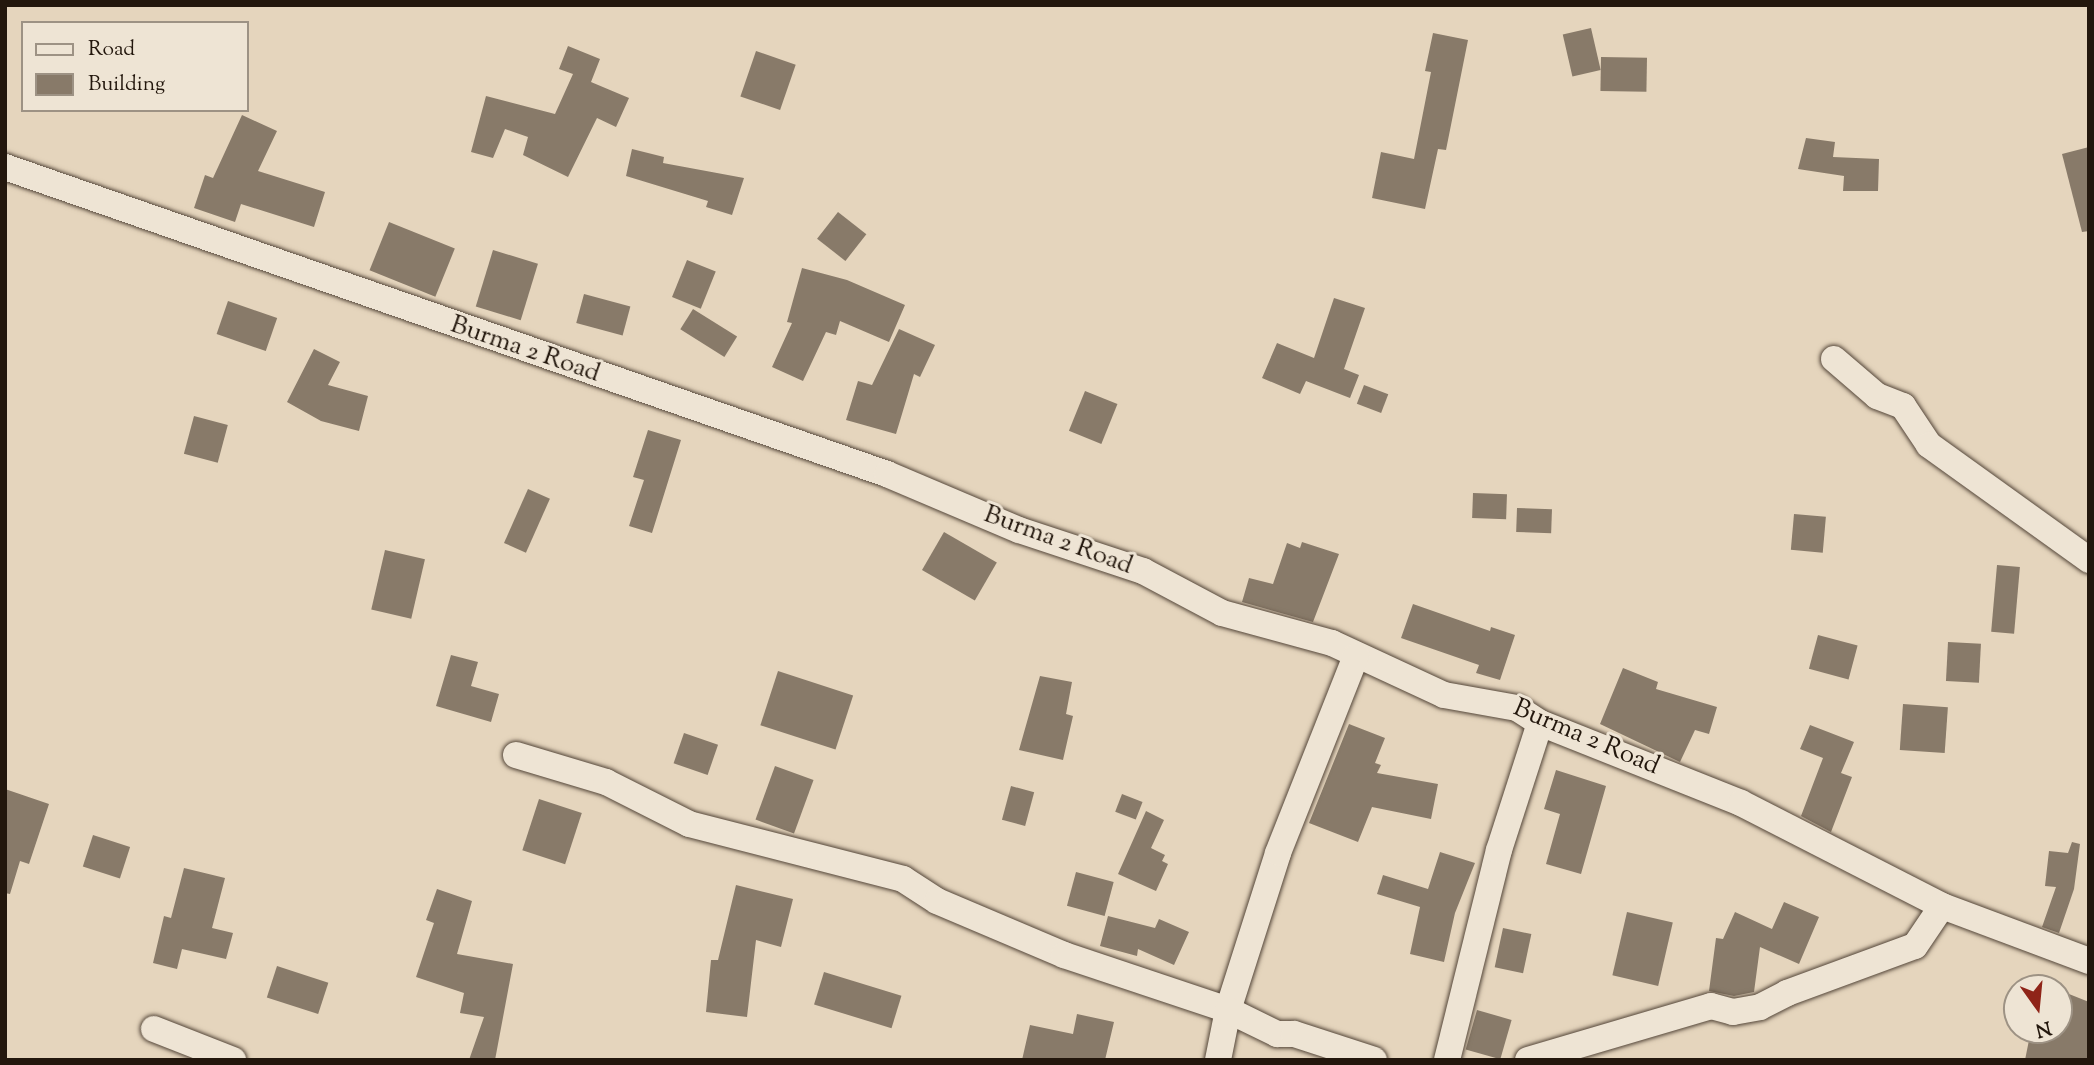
<!DOCTYPE html>
<html>
<head>
<meta charset="utf-8">
<style>
	body { margin:0 }
	#map { position:relative; width:2094px; height:1065px; overflow:hidden; background:#e5d5bd; font-family:"Sorts Mill Goudy",serif }
	div>[style] { position:absolute }
	.building>* { inset:0; background:#887a69; transform-origin:0 0 }
	.roads { filter:drop-shadow(0 0 2px #544639) drop-shadow(0 0 2px #544639) }
	.minor>* { height:26px; margin:-13px; padding:0 13px; transform-origin:13px; border-radius:13px; background:#eee4d4 }
	span { translate:-50% -50%; white-space:nowrap; text-align:center; line-height:1.15; -webkit-text-stroke:6px #eee4d4; paint-order:stroke }
	.street-label { font-size:26px; color:#23170d }
	.frame { position:absolute; inset:0; border:7px solid #23170d; pointer-events:none }
	.legend { position:absolute; left:21px; top:21px; width:228px; height:91px; box-sizing:border-box; background:#eee4d4; border:2px solid #9d9284; margin:0; padding:9px 12px; list-style:none; font-size:21px; color:#23170d }
	.legend li { display:flex; align-items:center; gap:14px; height:35px }
	.legend b { width:35px; border:2px solid #9d9284 }
	.north { position:absolute; left:2003px; top:974px; width:70px; height:70px; box-sizing:border-box; background:#eee4d4; border:2px solid #9d9284; border-radius:50%; rotate:165deg; font-size:19px; font-weight:700; line-height:28px; text-align:center; color:#23170d }
	.north::after { content:''; display:block; margin:auto; width:24px; height:32px; background:#8f2418; clip-path:polygon(50% 0,100% 100%,50% 72%,0 100%) }
</style>
</head>
<body>
<div id="map">
	<div class="building">
		<i style="left:1591px;top:28px;width:43px;height:29px;rotate:77deg"></i>
		<i style="clip-path:polygon(1433px 33px,1468px 40px,1446px 150px,1438px 149px,1425px 209px,1372px 198px,1381px 152px,1414px 159px,1431px 72px,1425px 71px)"></i>
		<i style="clip-path:polygon(568px 46px,600px 59px,591px 82px,629px 98px,616px 127px,597px 118px,568px 177px,523px 155px,528px 137px,505px 129px,493px 158px,471px 152px,486px 96px,555px 114px,573px 74px,559px 69px)"></i>
		<i style="left:756px;top:51px;width:42px;height:48px;rotate:19deg"></i>
		<i style="left:1601px;top:57px;width:46px;height:34px;rotate:1deg"></i>
		<i style="clip-path:polygon(242px 115px,277px 131px,258px 171px,325px 192px,314px 227px,241px 204px,235px 222px,194px 208px,205px 175px,213px 178px)"></i>
		<i style="clip-path:polygon(1806px 138px,1835px 142px,1833px 157px,1879px 159px,1878px 191px,1843px 191px,1844px 176px,1798px 169px)"></i>
		<i style="clip-path:polygon(2089px 147px,2089px 231px,2082px 232px,2062px 154px)"></i>
		<i style="clip-path:polygon(632px 149px,664px 157px,663px 163px,744px 178px,732px 215px,706px 207px,708px 201px,626px 176px)"></i>
		<i style="left:838px;top:212px;width:36px;height:34px;rotate:38deg"></i>
		<i style="left:389px;top:222px;width:71px;height:52px;rotate:22deg"></i>
		<i style="left:493px;top:250px;width:47px;height:59px;rotate:17deg"></i>
		<i style="left:687px;top:260px;width:31px;height:40px;rotate:22deg"></i>
		<i style="clip-path:polygon(802px 268px,847px 280px,905px 305px,889px 342px,840px 321px,836px 335px,826px 332px,803px 381px,772px 367px,792px 323px,787px 322px)"></i>
		<i style="left:584px;top:294px;width:48px;height:30px;rotate:15deg"></i>
		<i style="clip-path:polygon(1334px 298px,1365px 308px,1344px 369px,1359px 375px,1350px 398px,1306px 381px,1300px 394px,1262px 378px,1277px 343px,1314px 358px)"></i>
		<i style="left:228px;top:301px;width:52px;height:35px;rotate:19deg"></i>
		<i style="left:693px;top:309px;width:52px;height:24px;rotate:32deg"></i>
		<i style="clip-path:polygon(899px 329px,935px 345px,920px 377px,914px 374px,896px 434px,846px 420px,858px 381px,872px 385px)"></i>
		<i style="clip-path:polygon(314px 349px,340px 362px,328px 385px,368px 396px,359px 431px,321px 421px,287px 402px)"></i>
		<i style="left:1364px;top:385px;width:26px;height:20px;rotate:21deg"></i>
		<i style="left:1085px;top:391px;width:35px;height:43px;rotate:22deg"></i>
		<i style="left:194px;top:416px;width:35px;height:39px;rotate:15deg"></i>
		<i style="clip-path:polygon(648px 430px,681px 440px,652px 533px,629px 526px,644px 480px,633px 477px)"></i>
		<i style="left:528px;top:489px;width:24px;height:59px;rotate:24deg"></i>
		<i style="left:1473px;top:493px;width:34px;height:25px;rotate:2deg"></i>
		<i style="left:1517px;top:508px;width:35px;height:24px;rotate:2deg"></i>
		<i style="left:1794px;top:514px;width:32px;height:36px;rotate:5deg"></i>
		<i style="left:944px;top:532px;width:61px;height:44px;rotate:30deg"></i>
		<i style="clip-path:polygon(1302px 542px,1339px 554px,1313px 622px,1242px 602px,1249px 578px,1273px 584px,1287px 543px,1300px 548px)"></i>
		<i style="left:385px;top:550px;width:41px;height:61px;rotate:13deg"></i>
		<i style="left:1997px;top:565px;width:23px;height:67px;rotate:5deg"></i>
		<i style="clip-path:polygon(1413px 604px,1490px 631px,1491px 627px,1515px 635px,1500px 680px,1476px 673px,1479px 665px,1401px 638px)"></i>
		<i style="left:1818px;top:635px;width:41px;height:35px;rotate:15deg"></i>
		<i style="left:1948px;top:642px;width:33px;height:39px;rotate:3deg"></i>
		<i style="clip-path:polygon(451px 655px,478px 662px,471px 686px,499px 694px,491px 722px,436px 706px)"></i>
		<i style="clip-path:polygon(1623px 668px,1658px 682px,1656px 689px,1717px 707px,1709px 734px,1695px 730px,1680px 762px,1600px 724px)"></i>
		<i style="left:778px;top:671px;width:79px;height:57px;rotate:18deg"></i>
		<i style="clip-path:polygon(1040px 676px,1072px 682px,1066px 714px,1073px 716px,1063px 760px,1019px 750px)"></i>
		<i style="left:1903px;top:704px;width:45px;height:46px;rotate:4deg"></i>
		<i style="clip-path:polygon(1349px 724px,1385px 738px,1375px 763px,1381px 765px,1377px 773px,1438px 784px,1431px 819px,1372px 807px,1358px 842px,1309px 823px)"></i>
		<i style="clip-path:polygon(1810px 725px,1854px 742px,1841px 773px,1852px 777px,1831px 832px,1801px 816px,1823px 758px,1800px 749px)"></i>
		<i style="left:684px;top:733px;width:36px;height:32px;rotate:19deg"></i>
		<i style="left:775px;top:766px;width:41px;height:57px;rotate:20deg"></i>
		<i style="clip-path:polygon(1556px 770px,1606px 786px,1581px 874px,1546px 864px,1560px 814px,1544px 809px)"></i>
		<i style="left:1011px;top:786px;width:24px;height:35px;rotate:15deg"></i>
		<i style="clip-path:polygon(5px 789px,49px 804px,29px 864px,20px 861px,10px 894px,5px 893px)"></i>
		<i style="left:1122px;top:794px;width:22px;height:19px;rotate:21deg"></i>
		<i style="left:539px;top:799px;width:45px;height:54px;rotate:18deg"></i>
		<i style="clip-path:polygon(1146px 811px,1164px 820px,1151px 848px,1165px 855px,1162px 861px,1168px 864px,1156px 891px,1118px 874px)"></i>
		<i style="left:93px;top:835px;width:39px;height:33px;rotate:18deg"></i>
		<i style="clip-path:polygon(2072px 842px,2080px 844px,2074px 889px,2059px 933px,2042px 927px,2056px 887px,2045px 886px,2049px 851px,2068px 853px)"></i>
		<i style="clip-path:polygon(1440px 852px,1475px 863px,1455px 913px,1444px 962px,1410px 954px,1420px 907px,1377px 894px,1383px 875px,1428px 889px)"></i>
		<i style="clip-path:polygon(184px 868px,225px 878px,212px 928px,233px 933px,226px 959px,182px 949px,177px 969px,153px 963px,164px 916px,171px 918px)"></i>
		<i style="left:1076px;top:872px;width:39px;height:35px;rotate:15deg"></i>
		<i style="clip-path:polygon(736px 885px,793px 899px,781px 947px,756px 940px,747px 1017px,706px 1012px,711px 960px,718px 960px)"></i>
		<i style="clip-path:polygon(437px 889px,472px 901px,457px 954px,513px 964px,495px 1060px,469px 1060px,484px 1017px,460px 1013px,464px 993px,416px 977px,434px 923px,426px 920px)"></i>
		<i style="clip-path:polygon(1784px 902px,1819px 917px,1799px 964px,1760px 947px,1754px 992px,1734px 996px,1709px 991px,1716px 938px,1723px 939px,1735px 912px,1772px 929px)"></i>
		<i style="left:1627px;top:912px;width:47px;height:65px;rotate:13deg"></i>
		<i style="clip-path:polygon(1108px 916px,1155px 928px,1159px 919px,1189px 932px,1174px 965px,1138px 949px,1137px 956px,1100px 946px)"></i>
		<i style="left:1503px;top:928px;width:29px;height:40px;rotate:12deg"></i>
		<i style="left:277px;top:966px;width:54px;height:33px;rotate:18deg"></i>
		<i style="left:824px;top:972px;width:81px;height:34px;rotate:17deg"></i>
		<i style="clip-path:polygon(2059px 990px,2089px 1002px,2089px 1060px,2025px 1060px,2031px 1030px,2059px 1030px)"></i>
		<i style="left:1477px;top:1010px;width:36px;height:41px;rotate:16deg"></i>
		<i style="clip-path:polygon(1077px 1014px,1114px 1022px,1105px 1060px,1022px 1060px,1030px 1025px,1073px 1034px)"></i>
	</div>
	<div class="roads">
		<div class="minor">
			<i style="left:5px;top:167px;width:934px;rotate:19.19deg"></i>
			<i style="left:887px;top:474px;width:143px;rotate:23deg"></i>
			<i style="left:1019px;top:530px;width:131px;rotate:18.3deg"></i>
			<i style="left:1143px;top:571px;width:89px;rotate:28deg"></i>
			<i style="left:1222px;top:613px;width:114px;rotate:15.3deg"></i>
			<i style="left:1332px;top:643px;width:123px;rotate:24.9deg"></i>
			<i style="left:1444px;top:695px;width:74px;rotate:10.1deg"></i>
			<i style="left:1517px;top:708px;width:27px;rotate:33deg"></i>
			<i style="left:1540px;top:723px;width:216px;rotate:21.7deg"></i>
			<i style="left:1741px;top:803px;width:226px;rotate:27.1deg"></i>
			<i style="left:1942px;top:906px;width:157px;rotate:20.5deg"></i>
			<i style="left:1834px;top:359px;width:57px;rotate:40.7deg"></i>
			<i style="left:1877px;top:396px;width:28px;rotate:21deg"></i>
			<i style="left:1903px;top:406px;width:47px;rotate:56.3deg"></i>
			<i style="left:1929px;top:445px;width:197px;rotate:35.7deg"></i>
			<i style="left:516px;top:755px;width:94px;rotate:16.7deg"></i>
			<i style="left:606px;top:782px;width:93px;rotate:26.8deg"></i>
			<i style="left:689px;top:824px;width:221px;rotate:14.4deg"></i>
			<i style="left:903px;top:879px;width:40px;rotate:32.9deg"></i>
			<i style="left:937px;top:901px;width:138px;rotate:23deg"></i>
			<i style="left:1064px;top:955px;width:173px;rotate:18.5deg"></i>
			<i style="left:1228px;top:1010px;width:165px;rotate:-72.3deg"></i>
			<i style="left:1278px;top:853px;width:212px;rotate:-68.4deg"></i>
			<i style="left:154px;top:1029px;width:85px;rotate:21.4deg"></i>
			<i style="left:1218px;top:1060px;width:51px;rotate:-78.7deg"></i>
			<i style="left:1228px;top:1010px;width:55px;rotate:26.1deg"></i>
			<i style="left:1277px;top:1034px;width:17px"></i>
			<i style="left:1294px;top:1034px;width:84px;rotate:18deg"></i>
			<i style="left:1447px;top:1060px;width:216px;rotate:-76.1deg"></i>
			<i style="left:1499px;top:850px;width:133px;rotate:-72.1deg"></i>
			<i style="left:1528px;top:1060px;width:191px;rotate:-16.4deg"></i>
			<i style="left:1711px;top:1006px;width:23px;rotate:15deg"></i>
			<i style="left:1733px;top:1012px;width:27px;rotate:-10deg"></i>
			<i style="left:1760px;top:1007px;width:30px;rotate:-27deg"></i>
			<i style="left:1787px;top:993px;width:136px;rotate:-20.2deg"></i>
			<i style="left:1915px;top:946px;width:48px;rotate:-56deg"></i>
		</div>
	</div>
	<div class="street-label">
		<span style="left:525px;top:350px;rotate:19deg">Burma 2 Road</span>
		<span style="left:1058px;top:541px;rotate:20deg">Burma 2 Road</span>
		<span style="left:1586px;top:738px;rotate:23deg">Burma 2 Road</span>
	</div>
	<div class="frame"></div>
	<ul class="legend">
	<li><b style="height:9px;background:#eee4d4"></b>Road</li>
	<li><b style="height:19px;background:#887a69"></b>Building</li>
	</ul>
	<div class="north">N</div>
</div>
</body>
</html>
